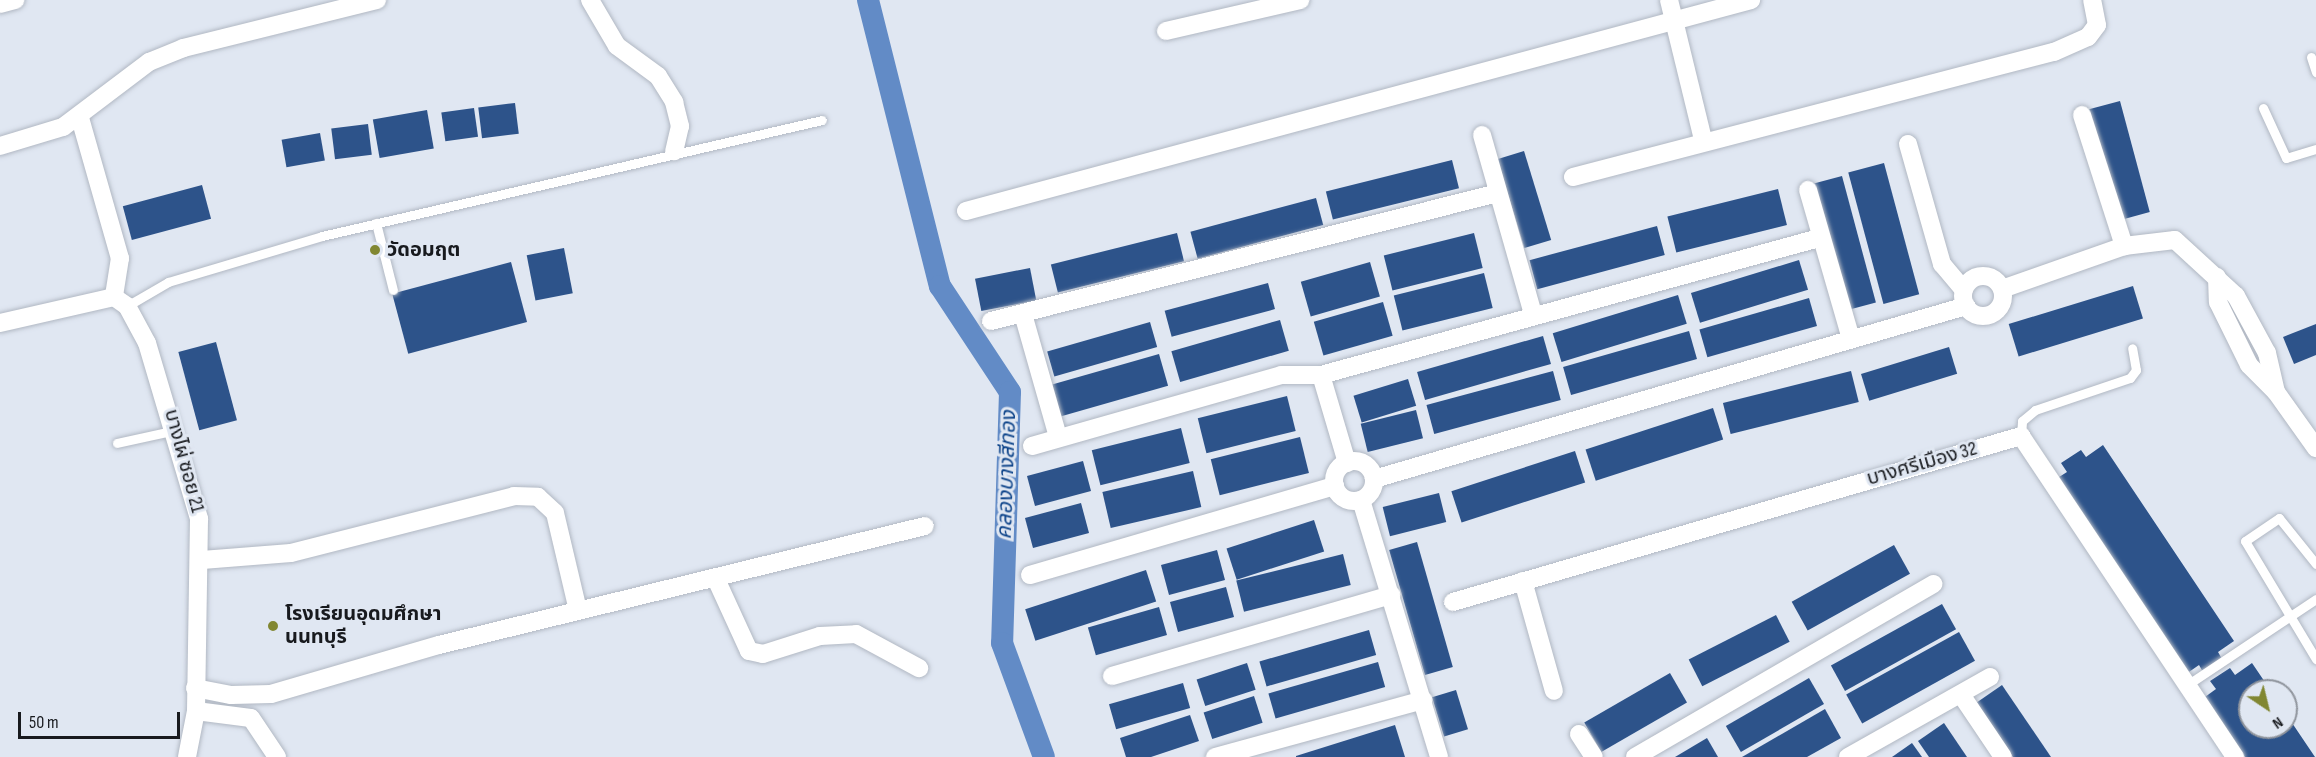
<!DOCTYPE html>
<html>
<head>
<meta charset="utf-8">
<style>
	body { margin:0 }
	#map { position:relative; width:2316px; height:757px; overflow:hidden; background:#e0e7f2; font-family:"Sofia Sans Condensed","Noto Sans Thai",sans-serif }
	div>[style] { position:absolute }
	.canal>* { height:22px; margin:-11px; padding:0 11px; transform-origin:11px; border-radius:11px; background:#628bc6 }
	.building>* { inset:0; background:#2d538a; transform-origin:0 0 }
	.roads { filter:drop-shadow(0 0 2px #b1b8c3) drop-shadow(0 0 2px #b1b8c3) }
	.lane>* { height:9px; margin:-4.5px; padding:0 4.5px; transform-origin:4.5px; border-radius:4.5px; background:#fff }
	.street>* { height:18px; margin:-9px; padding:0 9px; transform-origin:9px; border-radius:9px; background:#fff }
	.street>.ring { margin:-9px; padding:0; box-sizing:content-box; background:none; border:18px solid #fff; border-radius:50% }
	.dots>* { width:16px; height:16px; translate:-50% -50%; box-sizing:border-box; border:3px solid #e0e7f2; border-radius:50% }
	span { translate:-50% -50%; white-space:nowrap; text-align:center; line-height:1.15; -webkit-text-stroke:6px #e0e7f2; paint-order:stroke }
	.poi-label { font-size:20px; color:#181a1e; font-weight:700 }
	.left { translate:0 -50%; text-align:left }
	.street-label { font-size:20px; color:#181a1e }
	.water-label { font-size:21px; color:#0a4188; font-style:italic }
	.north { position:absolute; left:2238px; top:679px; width:60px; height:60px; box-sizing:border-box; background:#e0e7f2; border:2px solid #90959d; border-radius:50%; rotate:145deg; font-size:16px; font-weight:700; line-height:24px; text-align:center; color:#181a1e }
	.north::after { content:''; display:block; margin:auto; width:21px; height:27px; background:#818732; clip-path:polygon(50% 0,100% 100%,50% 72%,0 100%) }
	.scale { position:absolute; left:18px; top:712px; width:162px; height:27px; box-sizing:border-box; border:3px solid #181a1e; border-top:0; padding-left:8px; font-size:18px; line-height:21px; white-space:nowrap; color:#181a1e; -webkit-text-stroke:4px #e0e7f2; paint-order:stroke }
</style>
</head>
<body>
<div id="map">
	<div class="canal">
		<i style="left:868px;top:0;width:295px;rotate:75.9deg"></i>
		<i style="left:940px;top:286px;width:127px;rotate:56.6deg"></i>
		<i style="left:1010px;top:392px;width:251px;rotate:91.8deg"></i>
		<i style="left:1002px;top:643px;width:121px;rotate:69.8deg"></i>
	</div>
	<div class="building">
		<i style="left:2120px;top:101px;width:115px;height:34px;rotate:75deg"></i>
		<i style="left:515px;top:103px;width:31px;height:37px;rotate:83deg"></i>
		<i style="left:474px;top:108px;width:29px;height:33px;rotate:82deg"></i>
		<i style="left:427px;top:110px;width:39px;height:55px;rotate:80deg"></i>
		<i style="left:368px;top:124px;width:31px;height:37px;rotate:83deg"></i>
		<i style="left:320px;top:133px;width:28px;height:39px;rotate:80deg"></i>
		<i style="left:1524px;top:151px;width:93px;height:28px;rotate:73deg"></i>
		<i style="left:1452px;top:160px;width:29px;height:130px;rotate:76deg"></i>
		<i style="left:1884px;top:163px;width:136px;height:37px;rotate:75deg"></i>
		<i style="left:1842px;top:176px;width:131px;height:31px;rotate:75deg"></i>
		<i style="left:202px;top:185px;width:35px;height:82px;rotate:75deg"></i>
		<i style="left:1778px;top:189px;width:37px;height:114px;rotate:76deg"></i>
		<i style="left:1316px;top:198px;width:28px;height:130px;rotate:75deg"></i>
		<i style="left:1657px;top:226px;width:30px;height:132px;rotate:75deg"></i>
		<i style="left:1177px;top:233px;width:29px;height:130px;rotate:76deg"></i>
		<i style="left:1474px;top:233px;width:36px;height:93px;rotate:76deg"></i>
		<i style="left:564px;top:248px;width:46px;height:38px;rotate:79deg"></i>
		<i style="left:1799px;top:260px;width:31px;height:113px;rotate:73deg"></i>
		<i style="left:511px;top:262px;width:62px;height:123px;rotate:75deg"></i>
		<i style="left:1370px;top:262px;width:36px;height:72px;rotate:74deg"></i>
		<i style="left:1030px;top:268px;width:33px;height:56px;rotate:79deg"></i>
		<i style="left:1484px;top:273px;width:36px;height:93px;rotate:76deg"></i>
		<i style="left:1268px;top:283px;width:27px;height:107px;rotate:75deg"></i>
		<i style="left:2133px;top:286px;width:34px;height:130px;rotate:73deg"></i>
		<i style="left:1678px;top:295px;width:30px;height:131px;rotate:73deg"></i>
		<i style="left:1809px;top:298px;width:29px;height:114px;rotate:74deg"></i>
		<i style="left:1383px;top:302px;width:35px;height:72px;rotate:74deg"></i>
		<i style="left:1280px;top:320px;width:32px;height:113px;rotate:74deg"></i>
		<i style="left:1150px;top:322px;width:26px;height:107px;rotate:74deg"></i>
		<i style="clip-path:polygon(2316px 324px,2316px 355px,2294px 364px,2283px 337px)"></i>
		<i style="left:1689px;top:331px;width:29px;height:131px;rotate:74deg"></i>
		<i style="left:1543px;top:336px;width:29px;height:131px;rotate:74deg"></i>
		<i style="left:216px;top:342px;width:81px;height:39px;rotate:75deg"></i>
		<i style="left:1949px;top:347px;width:28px;height:92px;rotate:73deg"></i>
		<i style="left:1159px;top:354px;width:33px;height:112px;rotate:74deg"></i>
		<i style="left:1553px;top:371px;width:30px;height:131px;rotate:75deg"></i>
		<i style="left:1851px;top:371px;width:32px;height:132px;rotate:76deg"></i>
		<i style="left:1408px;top:379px;width:28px;height:57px;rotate:73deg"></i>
		<i style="left:1287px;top:396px;width:36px;height:92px;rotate:76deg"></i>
		<i style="left:1713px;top:408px;width:33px;height:134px;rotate:72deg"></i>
		<i style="left:1416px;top:410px;width:29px;height:57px;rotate:76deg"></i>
		<i style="left:1181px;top:428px;width:36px;height:92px;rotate:76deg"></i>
		<i style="left:1300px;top:437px;width:37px;height:92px;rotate:76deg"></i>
		<i style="clip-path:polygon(2103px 445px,2234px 641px,2218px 652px,2222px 659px,2203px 672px,2199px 665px,2186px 674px,2056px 479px,2067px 472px,2061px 463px,2081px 450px,2086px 457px)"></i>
		<i style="left:1575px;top:451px;width:33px;height:130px;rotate:72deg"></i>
		<i style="left:1083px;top:461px;width:31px;height:58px;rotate:75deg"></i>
		<i style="left:1193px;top:471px;width:37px;height:93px;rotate:77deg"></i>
		<i style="left:1439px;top:493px;width:30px;height:58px;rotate:76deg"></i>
		<i style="left:1081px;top:503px;width:31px;height:58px;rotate:75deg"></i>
		<i style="left:1314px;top:520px;width:33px;height:92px;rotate:72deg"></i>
		<i style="left:1417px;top:542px;width:130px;height:29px;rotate:74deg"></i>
		<i style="left:1894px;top:545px;width:33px;height:117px;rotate:61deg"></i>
		<i style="left:1217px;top:550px;width:31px;height:58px;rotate:75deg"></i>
		<i style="left:1343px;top:554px;width:32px;height:110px;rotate:76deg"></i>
		<i style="left:1146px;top:570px;width:33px;height:127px;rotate:72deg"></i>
		<i style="left:1226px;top:587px;width:31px;height:58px;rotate:75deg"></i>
		<i style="left:1942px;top:604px;width:29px;height:127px;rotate:61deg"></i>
		<i style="left:1159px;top:607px;width:29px;height:74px;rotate:74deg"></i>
		<i style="left:1776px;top:615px;width:30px;height:98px;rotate:63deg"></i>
		<i style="left:1369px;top:630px;width:26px;height:114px;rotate:74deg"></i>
		<i style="left:1959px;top:632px;width:33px;height:129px;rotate:61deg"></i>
		<i style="left:1378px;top:662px;width:26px;height:114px;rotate:74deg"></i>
		<i style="left:1247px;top:663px;width:28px;height:53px;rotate:72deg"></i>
		<i style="clip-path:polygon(2252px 663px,2271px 691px,2250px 691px,2250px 727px,2286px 727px,2286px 714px,2315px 757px,2245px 757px,2205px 697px,2216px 689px,2210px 681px,2230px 668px,2235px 675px)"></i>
		<i style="left:1670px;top:673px;width:34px;height:99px;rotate:60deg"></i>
		<i style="left:1809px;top:678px;width:30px;height:96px;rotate:60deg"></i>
		<i style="left:1183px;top:683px;width:26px;height:77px;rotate:74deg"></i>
		<i style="clip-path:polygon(2002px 685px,2051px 757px,2013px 757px,1976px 703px)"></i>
		<i style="left:1456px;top:690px;width:41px;height:25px;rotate:73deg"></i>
		<i style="left:1254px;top:696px;width:28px;height:53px;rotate:72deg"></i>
		<i style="clip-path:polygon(1825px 709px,1841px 738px,1807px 757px,1742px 757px)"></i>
		<i style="clip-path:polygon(1190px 715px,1199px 741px,1151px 757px,1126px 757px,1120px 738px)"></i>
		<i style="clip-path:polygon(1944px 723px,1967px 757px,1929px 757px,1918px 741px)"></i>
		<i style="clip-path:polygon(1395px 725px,1405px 757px,1296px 757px,1296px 756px)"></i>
		<i style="clip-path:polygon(1707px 738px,1718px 757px,1675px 757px)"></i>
		<i style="clip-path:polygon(1912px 743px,1922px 757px,1892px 757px)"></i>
	</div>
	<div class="roads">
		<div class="lane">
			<i style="left:2311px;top:57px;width:16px;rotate:72deg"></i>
			<i style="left:2263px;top:108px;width:55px;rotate:65.3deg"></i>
			<i style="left:2286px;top:158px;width:31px;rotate:-17deg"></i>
			<i style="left:376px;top:223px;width:69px;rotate:75.8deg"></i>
			<i style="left:127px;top:306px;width:48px;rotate:-30.3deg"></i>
			<i style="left:168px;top:282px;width:161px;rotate:-16.6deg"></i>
			<i style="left:322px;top:236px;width:513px;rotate:-13.06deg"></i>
			<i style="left:2021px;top:436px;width:15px;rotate:-86deg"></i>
			<i style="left:2022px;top:421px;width:17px;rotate:-40deg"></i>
			<i style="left:2035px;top:410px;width:100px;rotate:-18.6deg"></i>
			<i style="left:2130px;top:378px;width:10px;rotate:-53deg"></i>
			<i style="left:2136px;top:370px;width:22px;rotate:-100deg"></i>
			<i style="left:117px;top:443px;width:60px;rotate:-12.4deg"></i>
			<i style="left:2316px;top:564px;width:59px;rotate:-128.8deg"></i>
			<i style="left:2279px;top:518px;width:41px;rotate:145.9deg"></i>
			<i style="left:2245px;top:541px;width:138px;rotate:59deg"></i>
			<i style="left:2187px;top:685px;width:155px;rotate:-33.7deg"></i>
		</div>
		<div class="street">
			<i style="left:590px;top:0;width:53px;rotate:59.6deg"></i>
			<i style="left:617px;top:46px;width:51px;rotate:36.2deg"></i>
			<i style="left:658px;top:76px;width:31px;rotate:58deg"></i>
			<i style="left:674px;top:102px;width:25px;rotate:76deg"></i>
			<i style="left:680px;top:126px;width:26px;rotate:103deg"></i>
			<i style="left:1669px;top:0;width:144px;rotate:76.3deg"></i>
			<i style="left:0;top:4px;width:16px;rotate:-15deg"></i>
			<i style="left:1166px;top:31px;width:138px;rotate:-13deg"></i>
			<i style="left:2082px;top:115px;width:138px;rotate:72.2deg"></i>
			<i style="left:80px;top:118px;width:146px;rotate:74.1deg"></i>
			<i style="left:120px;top:258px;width:39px;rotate:99deg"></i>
			<i style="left:1482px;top:135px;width:186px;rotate:74.1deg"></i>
			<i style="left:1908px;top:144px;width:125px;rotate:74.2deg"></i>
			<i style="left:1942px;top:264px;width:34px;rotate:50deg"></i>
			<i style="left:0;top:146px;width:66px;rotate:-16.8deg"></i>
			<i style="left:63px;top:127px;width:108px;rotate:-37.1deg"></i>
			<i style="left:149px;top:62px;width:37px;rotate:-22deg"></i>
			<i style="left:183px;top:48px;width:200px;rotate:-13.9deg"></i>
			<i style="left:1573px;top:177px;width:497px;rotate:-14.6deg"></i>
			<i style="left:2054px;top:52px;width:37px;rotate:-24deg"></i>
			<i style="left:2088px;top:37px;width:15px;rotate:-53deg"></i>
			<i style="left:2097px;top:25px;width:25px;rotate:-101deg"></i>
			<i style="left:1808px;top:190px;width:155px;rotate:73.9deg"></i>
			<i style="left:966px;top:211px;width:813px;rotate:-15.04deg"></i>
			<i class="ring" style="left:1963px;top:276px;width:22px;height:22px"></i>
			<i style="left:2217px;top:277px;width:25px;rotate:88deg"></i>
			<i style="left:2218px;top:302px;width:70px;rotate:63.8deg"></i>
			<i style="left:2249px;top:365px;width:38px;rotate:45deg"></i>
			<i style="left:2276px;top:392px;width:69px;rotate:54.5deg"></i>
			<i style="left:2002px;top:289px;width:129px;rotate:-19.4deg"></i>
			<i style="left:2124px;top:246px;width:51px;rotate:-6.7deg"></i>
			<i style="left:2175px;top:240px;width:83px;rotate:42.6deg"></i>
			<i style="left:2236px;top:296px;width:65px;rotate:61.5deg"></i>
			<i style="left:2267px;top:353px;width:40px;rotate:77deg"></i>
			<i style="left:1023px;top:314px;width:128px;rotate:74.1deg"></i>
			<i style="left:991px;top:321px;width:523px;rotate:-14.17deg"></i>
			<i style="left:0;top:323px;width:117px;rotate:-12.8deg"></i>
			<i style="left:114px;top:297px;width:16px;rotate:35deg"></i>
			<i style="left:127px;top:306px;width:42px;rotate:61.6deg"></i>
			<i style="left:147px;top:343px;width:184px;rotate:73.5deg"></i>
			<i style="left:199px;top:519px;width:192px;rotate:90.9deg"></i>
			<i style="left:196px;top:711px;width:47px;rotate:101.1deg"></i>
			<i style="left:1321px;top:375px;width:92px;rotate:73.5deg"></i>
			<i style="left:1032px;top:446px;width:259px;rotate:-15.9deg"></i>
			<i style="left:1281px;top:375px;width:40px"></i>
			<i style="left:1321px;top:375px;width:517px;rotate:-15.38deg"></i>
			<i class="ring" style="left:1334px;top:461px;width:22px;height:22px"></i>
			<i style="left:1374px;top:479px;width:617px;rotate:-16.29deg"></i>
			<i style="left:1361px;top:500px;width:269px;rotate:73.1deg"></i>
			<i style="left:202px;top:560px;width:89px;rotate:-4.5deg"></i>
			<i style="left:291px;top:553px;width:230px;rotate:-14.3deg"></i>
			<i style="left:514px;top:496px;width:24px;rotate:2deg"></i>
			<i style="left:538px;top:497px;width:23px;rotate:43deg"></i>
			<i style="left:555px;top:513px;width:100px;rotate:76.7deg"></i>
			<i style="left:1030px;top:575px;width:318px;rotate:-16.3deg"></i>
			<i style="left:716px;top:579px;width:79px;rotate:65.4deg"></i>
			<i style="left:749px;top:651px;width:14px;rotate:12deg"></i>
			<i style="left:763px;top:654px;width:60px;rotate:-17.5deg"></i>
			<i style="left:820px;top:636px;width:36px;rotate:-3deg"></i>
			<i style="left:856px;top:634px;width:72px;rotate:28.4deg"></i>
			<i style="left:1523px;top:581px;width:114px;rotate:74.3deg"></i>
			<i style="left:1453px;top:602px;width:592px;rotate:-16.29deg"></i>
			<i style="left:2021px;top:436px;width:386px;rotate:56.3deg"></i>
			<i style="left:1112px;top:676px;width:291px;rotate:-16.2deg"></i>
			<i style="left:195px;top:688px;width:37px;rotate:11deg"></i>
			<i style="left:231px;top:695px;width:40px;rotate:-1.4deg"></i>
			<i style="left:271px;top:694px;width:175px;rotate:-16.3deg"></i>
			<i style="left:439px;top:645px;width:500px;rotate:-13.76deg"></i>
			<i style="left:1962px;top:696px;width:73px;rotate:56.1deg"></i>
			<i style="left:196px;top:711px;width:55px;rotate:7.3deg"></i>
			<i style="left:251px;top:718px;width:47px;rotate:56.3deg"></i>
			<i style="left:1579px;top:734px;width:27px;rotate:57deg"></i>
			<i style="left:1215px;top:757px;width:216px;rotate:-15.3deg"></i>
			<i style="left:1635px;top:757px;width:345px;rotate:-30.1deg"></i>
			<i style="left:1848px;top:757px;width:163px;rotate:-29.4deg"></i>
		</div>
	</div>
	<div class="dots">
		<i style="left:375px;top:250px;background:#818732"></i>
		<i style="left:273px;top:626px;background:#818732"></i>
	</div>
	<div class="poi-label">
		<span class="left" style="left:387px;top:250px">วัดอมฤต</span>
		<span class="left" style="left:285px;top:626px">โรงเรียนอุดมศึกษา<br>นนทบุรี</span>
	</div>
	<div class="street-label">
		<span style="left:184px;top:461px;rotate:75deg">บางไผ่ ซอย 21</span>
		<span style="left:1922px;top:464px;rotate:-16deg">บางศรีเมือง 32</span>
	</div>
	<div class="water-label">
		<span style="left:1007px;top:475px;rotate:-88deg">คลองบางสีทอง</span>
	</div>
	<div class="north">N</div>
	<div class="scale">50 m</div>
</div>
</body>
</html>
